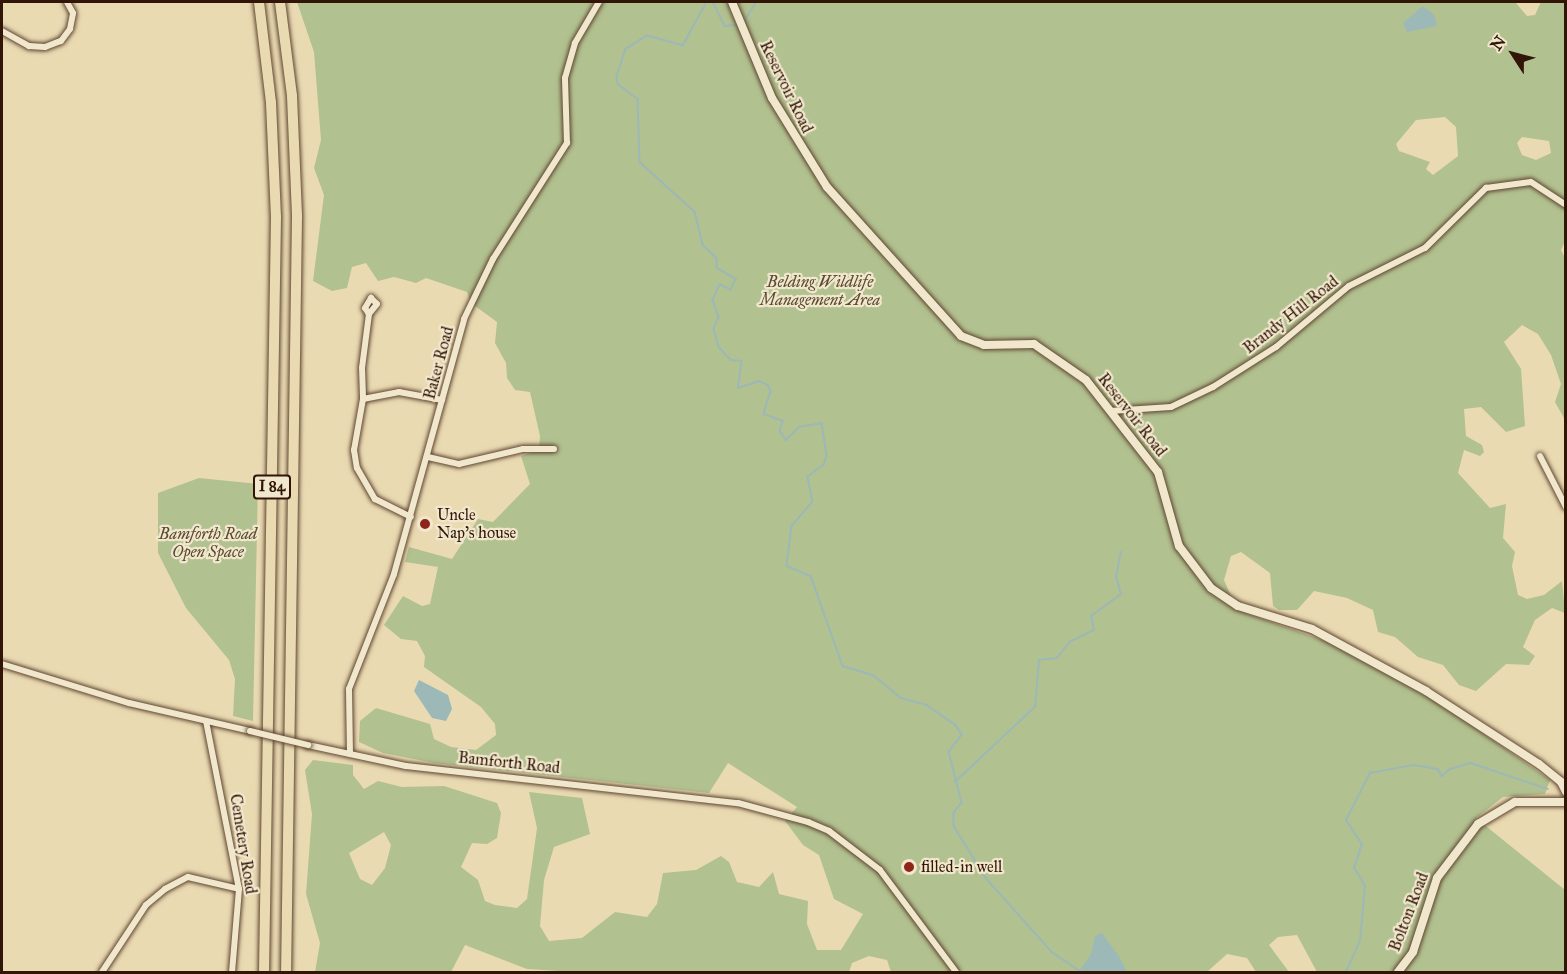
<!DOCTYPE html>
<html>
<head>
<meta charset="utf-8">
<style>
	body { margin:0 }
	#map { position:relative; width:1567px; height:974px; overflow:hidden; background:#eadab2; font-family:"IM FELL Great Primer",serif }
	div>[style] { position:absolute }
	.green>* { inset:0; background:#b2c190 }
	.water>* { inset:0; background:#9cb8b7 }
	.stream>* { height:1.5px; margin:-0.75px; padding:0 0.75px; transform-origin:0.75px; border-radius:0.75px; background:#9cb8b7 }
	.roads { filter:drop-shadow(0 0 2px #5f4631) drop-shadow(0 0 2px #5f4631) }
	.street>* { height:6px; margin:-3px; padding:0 3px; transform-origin:3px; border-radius:3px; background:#f1e7cd }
	.secondary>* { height:8px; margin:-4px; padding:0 4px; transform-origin:4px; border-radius:4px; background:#f1e7cd }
	.highway>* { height:10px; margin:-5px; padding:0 5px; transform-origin:5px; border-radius:5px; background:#eadab2 }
	.bridges { filter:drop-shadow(0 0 2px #5f4631) drop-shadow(0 0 2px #5f4631) }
	.street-bridge>* { height:6px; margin:-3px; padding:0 3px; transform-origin:3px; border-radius:3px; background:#f1e7cd }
	.dots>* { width:16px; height:16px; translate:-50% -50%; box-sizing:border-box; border:3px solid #f1e7cd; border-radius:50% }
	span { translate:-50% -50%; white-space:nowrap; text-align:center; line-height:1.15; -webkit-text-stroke:4.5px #f1e7cd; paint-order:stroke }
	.shield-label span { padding:2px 4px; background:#f1e7cd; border:2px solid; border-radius:4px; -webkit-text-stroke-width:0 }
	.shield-label { font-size:15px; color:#311506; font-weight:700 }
	.street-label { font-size:16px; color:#311506 }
	.park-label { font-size:16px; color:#58492f; font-style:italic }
	.poi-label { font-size:16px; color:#311506 }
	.left { translate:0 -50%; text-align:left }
	.frame { position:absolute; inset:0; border:3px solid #311506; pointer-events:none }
	.north { position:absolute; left:1483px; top:24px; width:60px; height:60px; -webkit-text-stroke:4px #f1e7cd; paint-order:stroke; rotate:306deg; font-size:16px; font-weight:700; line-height:24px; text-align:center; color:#311506 }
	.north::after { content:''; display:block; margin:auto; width:21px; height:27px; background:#311506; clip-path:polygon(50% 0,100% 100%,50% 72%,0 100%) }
</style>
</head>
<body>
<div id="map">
	<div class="green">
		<i style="clip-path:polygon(evenodd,297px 2px,1515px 2px,1527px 16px,1535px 15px,1541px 2px,1565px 2px,1566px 239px,1561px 250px,1566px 260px,1565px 420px,1555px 402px,1561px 384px,1551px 355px,1538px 334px,1522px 325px,1504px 342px,1521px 369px,1525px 426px,1506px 432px,1481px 407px,1464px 409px,1466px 436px,1482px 445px,1484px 452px,1480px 456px,1464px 450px,1458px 473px,1490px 508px,1506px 504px,1503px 538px,1515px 552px,1512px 566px,1518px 595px,1527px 599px,1544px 595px,1562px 581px,1565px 613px,1552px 608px,1535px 620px,1523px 647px,1535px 656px,1529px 665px,1506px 664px,1476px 691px,1459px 685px,1443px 665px,1418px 657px,1395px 637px,1378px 632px,1373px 610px,1347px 598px,1314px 591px,1297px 610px,1279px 610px,1273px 606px,1270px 573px,1241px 552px,1231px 556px,1224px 580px,1237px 610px,1333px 644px,1442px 705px,1550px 780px,1545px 794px,1503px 797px,1476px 818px,1565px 890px,1565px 972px,1317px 972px,1297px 935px,1278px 937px,1269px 945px,1289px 972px,1256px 972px,1247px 958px,1227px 954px,1207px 972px,891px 972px,887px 960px,869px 956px,852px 963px,849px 972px,575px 972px,527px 969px,465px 945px,451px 972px,315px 972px,320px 943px,306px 894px,312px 814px,305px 770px,313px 760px,353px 765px,353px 775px,364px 789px,378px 781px,402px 787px,444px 786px,497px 803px,501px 813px,497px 838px,487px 844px,472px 843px,461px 867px,478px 880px,485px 901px,495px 905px,517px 908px,527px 899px,537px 828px,529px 792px,582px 798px,590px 834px,554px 847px,544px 880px,540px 926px,549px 941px,582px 938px,615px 912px,647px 917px,657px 904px,663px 873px,696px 870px,721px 856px,729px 862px,737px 882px,759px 887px,773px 872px,779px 894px,808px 901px,807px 924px,817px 950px,841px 950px,863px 914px,834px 899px,819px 855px,803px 845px,785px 821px,797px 807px,728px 763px,709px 793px,434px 763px,383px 753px,359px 742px,360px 721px,376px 708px,430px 724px,434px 739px,451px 747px,476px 750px,496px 735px,495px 724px,481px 707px,424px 667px,425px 656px,417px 641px,401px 639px,384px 625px,403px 596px,422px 606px,430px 604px,438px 567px,405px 562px,409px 547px,452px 559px,478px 519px,493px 522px,530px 484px,521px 456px,539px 450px,540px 436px,530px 392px,515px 390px,507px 378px,506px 363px,495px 343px,497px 322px,471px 303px,467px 292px,426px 278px,416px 283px,394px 277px,378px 281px,366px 263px,352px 267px,347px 288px,332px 291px,313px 281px,324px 195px,314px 168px,321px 140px,314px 52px,297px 2px,1445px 117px,1456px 127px,1458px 156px,1433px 175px,1426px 169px,1430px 162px,1399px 151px,1396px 144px,1416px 120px,1445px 117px,297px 2px,1522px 137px,1549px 141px,1551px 153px,1536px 160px,1522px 155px,1517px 143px,1522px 137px,297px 2px,384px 832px,391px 845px,385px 868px,372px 885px,360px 879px,349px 853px,384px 832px)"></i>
		<i style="clip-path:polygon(199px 478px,258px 484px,253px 721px,233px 716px,235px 679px,229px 660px,186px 608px,158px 553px,158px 493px)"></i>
	</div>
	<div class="water">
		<i style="clip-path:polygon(1423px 6px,1434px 15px,1437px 26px,1407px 32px,1403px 23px)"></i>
		<i style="clip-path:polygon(419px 680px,448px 695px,452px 709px,446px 721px,432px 718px,414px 691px)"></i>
		<i style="clip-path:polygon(1102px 933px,1120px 958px,1127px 972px,1079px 972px,1091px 954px,1095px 936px)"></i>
	</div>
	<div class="stream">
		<i style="left:707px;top:2px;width:50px;rotate:118.6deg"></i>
		<i style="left:683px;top:46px;width:37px;rotate:-164deg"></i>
		<i style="left:647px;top:36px;width:25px;rotate:148deg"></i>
		<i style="left:626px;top:49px;width:28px;rotate:108deg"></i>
		<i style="left:617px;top:76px;width:8px;rotate:83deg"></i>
		<i style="left:618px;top:84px;width:25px;rotate:37deg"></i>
		<i style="left:638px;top:99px;width:63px;rotate:88.2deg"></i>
		<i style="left:640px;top:162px;width:74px;rotate:42.3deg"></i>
		<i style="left:695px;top:212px;width:34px;rotate:76deg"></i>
		<i style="left:703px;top:245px;width:19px;rotate:43deg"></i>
		<i style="left:717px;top:258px;width:10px;rotate:90deg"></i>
		<i style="left:717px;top:268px;width:22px;rotate:30deg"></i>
		<i style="left:736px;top:279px;width:12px;rotate:114deg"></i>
		<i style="left:731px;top:290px;width:12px;rotate:-156deg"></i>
		<i style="left:720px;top:285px;width:17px;rotate:115deg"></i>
		<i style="left:713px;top:300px;width:18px;rotate:71deg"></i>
		<i style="left:719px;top:317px;width:13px;rotate:113deg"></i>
		<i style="left:714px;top:329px;width:19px;rotate:74deg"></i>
		<i style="left:719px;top:347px;width:18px;rotate:47deg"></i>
		<i style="left:731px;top:360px;width:11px;rotate:5deg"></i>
		<i style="left:742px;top:361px;width:27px;rotate:98deg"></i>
		<i style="left:738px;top:388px;width:22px;rotate:-18deg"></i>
		<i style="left:759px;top:381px;width:10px;rotate:24deg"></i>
		<i style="left:768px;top:385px;width:7px;rotate:63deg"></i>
		<i style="left:771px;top:391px;width:24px;rotate:107deg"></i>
		<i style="left:764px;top:414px;width:20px;rotate:20deg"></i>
		<i style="left:783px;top:421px;width:10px;rotate:107deg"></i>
		<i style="left:780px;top:431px;width:11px;rotate:56deg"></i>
		<i style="left:786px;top:440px;width:18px;rotate:-45deg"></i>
		<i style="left:799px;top:427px;width:23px;rotate:-10deg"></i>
		<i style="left:822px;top:423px;width:33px;rotate:81deg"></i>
		<i style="left:827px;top:456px;width:9px;rotate:108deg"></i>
		<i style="left:824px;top:465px;width:20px;rotate:143deg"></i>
		<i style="left:808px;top:477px;width:25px;rotate:79deg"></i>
		<i style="left:813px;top:502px;width:32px;rotate:131deg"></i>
		<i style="left:792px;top:526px;width:40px;rotate:97.1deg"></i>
		<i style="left:787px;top:566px;width:26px;rotate:23deg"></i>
		<i style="left:811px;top:576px;width:96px;rotate:70.4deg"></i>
		<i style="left:843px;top:666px;width:31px;rotate:17deg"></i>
		<i style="left:873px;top:675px;width:36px;rotate:39deg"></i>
		<i style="left:901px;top:698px;width:27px;rotate:15deg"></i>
		<i style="left:927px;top:705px;width:35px;rotate:35deg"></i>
		<i style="left:956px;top:725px;width:12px;rotate:59deg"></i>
		<i style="left:962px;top:735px;width:21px;rotate:127deg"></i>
		<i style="left:949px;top:752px;width:53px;rotate:75.7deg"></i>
		<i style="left:962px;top:803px;width:13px;rotate:129deg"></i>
		<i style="left:954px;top:813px;width:13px;rotate:90deg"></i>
		<i style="left:954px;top:826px;width:61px;rotate:58.4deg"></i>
		<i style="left:986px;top:878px;width:99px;rotate:48.3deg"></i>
		<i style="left:1052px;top:952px;width:36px;rotate:34deg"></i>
		<i style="left:713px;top:2px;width:27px;rotate:63deg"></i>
		<i style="left:725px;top:26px;width:12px;rotate:-5deg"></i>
		<i style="left:744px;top:22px;width:23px;rotate:-59deg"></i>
		<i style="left:955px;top:782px;width:110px;rotate:-43.2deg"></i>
		<i style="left:1035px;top:707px;width:47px;rotate:-85.1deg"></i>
		<i style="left:1039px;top:660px;width:18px;rotate:-6deg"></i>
		<i style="left:1057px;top:658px;width:21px;rotate:-51deg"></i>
		<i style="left:1070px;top:642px;width:27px;rotate:-27deg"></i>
		<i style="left:1094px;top:630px;width:14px;rotate:-102deg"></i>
		<i style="left:1091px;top:616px;width:37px;rotate:-36deg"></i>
		<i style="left:1121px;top:594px;width:18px;rotate:-106deg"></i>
		<i style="left:1116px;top:577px;width:25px;rotate:-79deg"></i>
		<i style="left:1346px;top:972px;width:34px;rotate:-66deg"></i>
		<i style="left:1360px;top:941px;width:55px;rotate:-84.8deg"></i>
		<i style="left:1365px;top:886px;width:21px;rotate:-121deg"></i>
		<i style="left:1354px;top:868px;width:24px;rotate:-71deg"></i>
		<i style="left:1362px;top:845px;width:30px;rotate:-123deg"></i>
		<i style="left:1346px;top:820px;width:53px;rotate:-62.9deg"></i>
		<i style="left:1370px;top:773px;width:44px;rotate:-10.5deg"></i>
		<i style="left:1413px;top:765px;width:25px;rotate:9deg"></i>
		<i style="left:1438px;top:769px;width:8px;rotate:60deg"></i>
		<i style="left:1442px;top:776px;width:11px;rotate:-41deg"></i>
		<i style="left:1450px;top:769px;width:22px;rotate:-16deg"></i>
		<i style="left:1471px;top:763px;width:81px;rotate:18.7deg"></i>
	</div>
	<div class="roads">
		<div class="street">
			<i style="left:2px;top:31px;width:31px;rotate:29deg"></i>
			<i style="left:29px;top:46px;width:16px;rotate:4deg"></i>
			<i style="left:45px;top:47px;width:17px;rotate:-21deg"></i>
			<i style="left:61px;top:41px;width:15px;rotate:-53deg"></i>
			<i style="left:70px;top:29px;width:16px;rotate:-79deg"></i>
			<i style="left:73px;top:13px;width:13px;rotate:-119deg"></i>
			<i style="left:369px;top:314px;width:7px;rotate:-124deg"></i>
			<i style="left:365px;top:308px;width:12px;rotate:-59deg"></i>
			<i style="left:371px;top:298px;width:8px;rotate:45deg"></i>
			<i style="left:377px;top:304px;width:13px;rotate:129deg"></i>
			<i style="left:369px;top:314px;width:54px;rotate:97.4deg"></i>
			<i style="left:362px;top:368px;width:31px;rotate:88deg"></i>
			<i style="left:363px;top:399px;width:52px;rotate:100deg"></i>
			<i style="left:354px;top:450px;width:18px;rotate:81deg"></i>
			<i style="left:357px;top:468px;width:36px;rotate:60deg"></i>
			<i style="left:375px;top:499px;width:40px;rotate:26.6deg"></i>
			<i style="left:363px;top:399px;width:37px;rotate:-11deg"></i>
			<i style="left:399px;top:392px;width:44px;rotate:10.5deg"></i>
			<i style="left:1110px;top:411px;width:61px;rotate:-3.8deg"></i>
			<i style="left:1171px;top:407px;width:47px;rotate:-25.5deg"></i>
			<i style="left:1213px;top:387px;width:75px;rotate:-32.4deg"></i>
			<i style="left:1276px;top:347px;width:95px;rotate:-39.9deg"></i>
			<i style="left:1349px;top:286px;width:85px;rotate:-26.6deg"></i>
			<i style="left:1425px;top:248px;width:86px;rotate:-44.5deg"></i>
			<i style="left:1486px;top:188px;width:45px;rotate:-7.6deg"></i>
			<i style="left:1531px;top:182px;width:42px;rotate:33.3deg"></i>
			<i style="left:1540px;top:456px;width:57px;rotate:63deg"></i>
			<i style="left:428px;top:457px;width:32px;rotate:13deg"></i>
			<i style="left:459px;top:464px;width:66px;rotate:-13.2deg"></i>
			<i style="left:523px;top:449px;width:31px"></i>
			<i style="left:2px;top:664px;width:133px;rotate:17.1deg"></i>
			<i style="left:129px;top:703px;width:124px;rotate:13deg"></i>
			<i style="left:206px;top:721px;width:171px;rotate:78.9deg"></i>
			<i style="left:239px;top:889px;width:83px;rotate:94.8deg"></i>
			<i style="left:308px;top:745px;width:100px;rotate:12.1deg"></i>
			<i style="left:406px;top:766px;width:334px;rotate:6.4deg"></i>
			<i style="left:738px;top:803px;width:73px;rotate:15.2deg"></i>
			<i style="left:808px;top:822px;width:23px;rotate:23deg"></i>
			<i style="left:829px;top:831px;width:64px;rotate:37.4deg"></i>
			<i style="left:880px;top:870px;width:127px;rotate:53.3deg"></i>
			<i style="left:350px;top:754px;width:65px;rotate:-90.9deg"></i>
			<i style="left:349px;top:689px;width:123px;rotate:-68.6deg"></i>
			<i style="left:394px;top:574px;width:264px;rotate:-74.6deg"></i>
			<i style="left:464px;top:319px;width:67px;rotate:-64.2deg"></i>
			<i style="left:493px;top:259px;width:138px;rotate:-57.5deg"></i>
			<i style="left:567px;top:143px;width:65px;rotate:-91.8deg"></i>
			<i style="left:565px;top:78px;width:36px;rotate:-74deg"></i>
			<i style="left:575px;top:43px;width:48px;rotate:-59.7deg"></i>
			<i style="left:102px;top:972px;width:80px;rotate:-56.7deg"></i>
			<i style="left:146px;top:905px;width:25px;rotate:-40deg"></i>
			<i style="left:165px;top:889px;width:26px;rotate:-28deg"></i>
			<i style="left:188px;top:877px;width:52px;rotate:13.2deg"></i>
		</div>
		<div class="secondary">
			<i style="left:732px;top:2px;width:104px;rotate:67.4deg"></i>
			<i style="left:772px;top:98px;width:105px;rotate:58.3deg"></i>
			<i style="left:827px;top:187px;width:200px;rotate:48deg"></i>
			<i style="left:961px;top:336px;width:25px;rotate:21deg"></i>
			<i style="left:984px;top:345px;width:50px;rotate:-1.1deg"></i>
			<i style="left:1034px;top:344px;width:63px;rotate:34.7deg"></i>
			<i style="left:1086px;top:380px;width:117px;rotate:52deg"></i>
			<i style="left:1158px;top:472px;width:77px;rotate:74.2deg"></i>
			<i style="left:1179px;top:546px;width:53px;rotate:52.7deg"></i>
			<i style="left:1211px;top:588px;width:32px;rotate:34deg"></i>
			<i style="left:1238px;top:606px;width:77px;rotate:17.3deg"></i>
			<i style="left:1312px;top:629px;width:130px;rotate:28.5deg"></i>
			<i style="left:1426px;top:691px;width:135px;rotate:32.9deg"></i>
			<i style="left:1539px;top:764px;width:28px;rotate:39deg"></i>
			<i style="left:1561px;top:782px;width:11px;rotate:63deg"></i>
			<i style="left:1398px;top:972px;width:25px;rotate:-53deg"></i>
			<i style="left:1413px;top:952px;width:78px;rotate:-72deg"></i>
			<i style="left:1437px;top:878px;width:68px;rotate:-52.8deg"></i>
			<i style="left:1478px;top:824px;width:43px;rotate:-30.7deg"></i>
			<i style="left:1515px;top:802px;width:51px"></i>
		</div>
		<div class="highway">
			<i style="left:259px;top:2px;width:102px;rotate:83.2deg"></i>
			<i style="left:271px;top:103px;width:114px;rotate:87.5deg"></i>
			<i style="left:276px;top:217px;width:755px;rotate:90.91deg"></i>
			<i style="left:280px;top:2px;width:95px;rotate:82.7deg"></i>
			<i style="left:292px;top:96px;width:121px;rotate:87.6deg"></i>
			<i style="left:297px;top:217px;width:755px;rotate:90.83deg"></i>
		</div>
	</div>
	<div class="bridges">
		<div class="street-bridge">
			<i style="left:250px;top:731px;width:60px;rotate:13.6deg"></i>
		</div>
	</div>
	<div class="dots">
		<i style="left:425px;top:524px;background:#8f2418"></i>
		<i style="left:909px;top:867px;background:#8f2418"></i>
	</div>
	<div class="shield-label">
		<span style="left:272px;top:487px">I 84</span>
	</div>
	<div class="street-label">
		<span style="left:786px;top:87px;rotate:64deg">Reservoir Road</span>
		<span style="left:1291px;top:315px;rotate:-38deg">Brandy Hill Road</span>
		<span style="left:439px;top:363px;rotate:-75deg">Baker Road</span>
		<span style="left:1132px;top:415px;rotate:52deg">Reservoir Road</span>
		<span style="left:509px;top:763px;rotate:6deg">Bamforth Road</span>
		<span style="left:243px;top:844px;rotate:81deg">Cemetery Road</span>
		<span style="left:1409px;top:912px;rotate:-69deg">Bolton Road</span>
	</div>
	<div class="park-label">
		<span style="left:820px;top:291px">Belding Wildlife<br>Management Area</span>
		<span style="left:208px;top:543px">Bamforth Road<br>Open Space</span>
	</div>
	<div class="poi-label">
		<span class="left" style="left:437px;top:524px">Uncle<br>Nap's house</span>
		<span class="left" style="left:921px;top:867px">filled-in well</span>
	</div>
	<div class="frame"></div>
	<div class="north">N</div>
</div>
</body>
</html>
